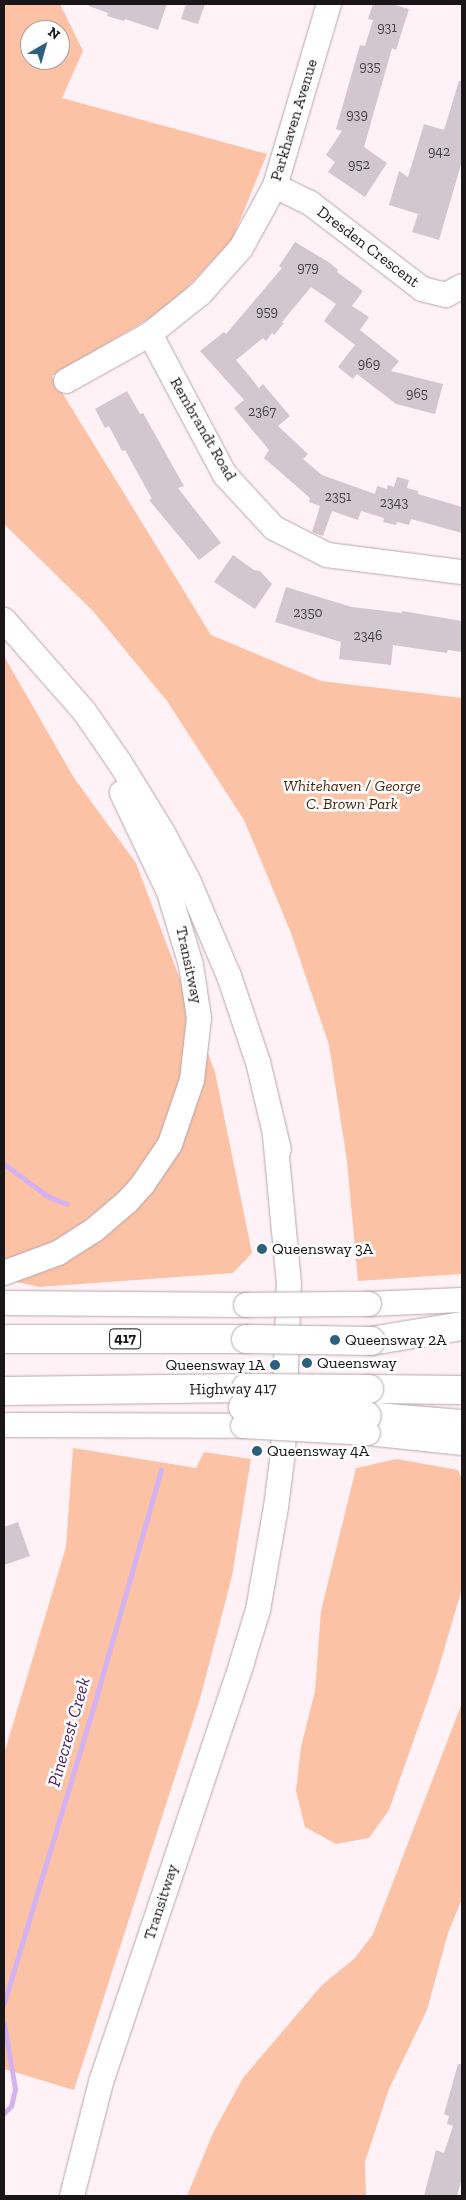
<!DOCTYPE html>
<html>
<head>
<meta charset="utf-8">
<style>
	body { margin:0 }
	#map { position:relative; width:466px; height:2200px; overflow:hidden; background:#fff2f6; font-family:"Zilla Slab",serif }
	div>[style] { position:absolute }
	.green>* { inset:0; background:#fbc2a6 }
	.stream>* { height:5px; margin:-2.5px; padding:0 2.5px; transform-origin:2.5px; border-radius:2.5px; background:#d4b2f1 }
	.building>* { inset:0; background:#d2c6cf }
	.roads { filter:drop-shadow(0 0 1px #b6a7ab) drop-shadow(0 0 1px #b6a7ab) }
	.minor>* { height:24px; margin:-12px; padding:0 12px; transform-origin:12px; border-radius:12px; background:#fff }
	.highway>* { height:28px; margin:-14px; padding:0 14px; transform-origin:14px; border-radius:14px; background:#fff }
	.bridges { filter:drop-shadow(0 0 1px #b6a7ab) drop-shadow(0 0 1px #b6a7ab) }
	.minor-bridge>* { height:24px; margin:-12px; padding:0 12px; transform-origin:12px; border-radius:12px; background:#fff }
	.highway-bridge>* { height:28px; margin:-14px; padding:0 14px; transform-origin:14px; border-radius:14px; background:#fff }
	.dots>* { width:14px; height:14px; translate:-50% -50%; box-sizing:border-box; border:2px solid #fff; border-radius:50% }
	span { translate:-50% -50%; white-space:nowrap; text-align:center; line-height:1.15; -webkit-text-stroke:5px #fff; paint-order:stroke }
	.number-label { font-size:14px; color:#484144 }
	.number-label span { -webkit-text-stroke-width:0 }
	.shield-label span { padding:1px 4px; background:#fff; border:1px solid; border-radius:4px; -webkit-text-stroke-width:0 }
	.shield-label { font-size:15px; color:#1a1516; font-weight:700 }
	.street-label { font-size:16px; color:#1a1516 }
	.park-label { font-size:16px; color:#4b1f07; font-style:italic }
	.poi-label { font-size:16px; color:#1a1516 }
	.left { translate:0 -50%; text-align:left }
	.right { translate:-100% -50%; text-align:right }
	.water-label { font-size:18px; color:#4c2068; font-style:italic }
	.frame { position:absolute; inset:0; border:5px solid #1a1516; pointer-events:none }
	.north { position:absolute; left:20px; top:20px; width:50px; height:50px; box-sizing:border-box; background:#fff; border:1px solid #a3a1a2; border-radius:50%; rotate:38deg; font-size:14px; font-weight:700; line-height:20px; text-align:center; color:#1a1516 }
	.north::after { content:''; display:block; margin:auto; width:18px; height:22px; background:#2d607d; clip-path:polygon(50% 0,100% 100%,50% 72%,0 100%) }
</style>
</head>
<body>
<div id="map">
	<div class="green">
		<i style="clip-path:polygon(evenodd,4px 4px,60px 4px,83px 51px,62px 98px,267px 154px,232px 240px,169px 307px,52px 376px,211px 635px,321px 681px,462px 698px,462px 1274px,358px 1281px,347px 1161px,329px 1045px,291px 933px,244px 820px,167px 701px,93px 611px,4px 524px,4px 4px,30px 30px,60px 30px,60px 60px,30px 60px,30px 30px)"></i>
		<i style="clip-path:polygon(4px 656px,74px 778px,136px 863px,215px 1072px,252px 1253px,233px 1273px,39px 1287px,4px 1279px)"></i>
		<i style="clip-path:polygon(73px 1448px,196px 1468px,204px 1452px,251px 1459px,232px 1576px,200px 1699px,74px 2090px,4px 2069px,4px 1754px,66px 1547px)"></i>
		<i style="clip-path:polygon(397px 1459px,458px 1470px,462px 1479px,462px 1589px,436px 1677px,389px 1810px,369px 1838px,336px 1844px,305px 1827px,296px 1791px,301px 1747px,315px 1691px,321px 1611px,356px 1468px)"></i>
		<i style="clip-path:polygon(462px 1703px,462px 1899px,448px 1933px,427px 2010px,389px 2089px,365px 2162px,366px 2196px,187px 2196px,213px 2133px,243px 2078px,322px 1985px,355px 1958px,373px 1934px)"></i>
	</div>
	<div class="stream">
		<i style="left:4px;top:1164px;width:56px;rotate:36.3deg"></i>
		<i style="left:49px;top:1197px;width:19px;rotate:21deg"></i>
		<i style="left:4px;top:2003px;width:326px;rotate:-73.2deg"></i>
		<i style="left:98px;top:1691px;width:230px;rotate:-74.1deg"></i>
		<i style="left:4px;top:2023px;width:67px;rotate:80.5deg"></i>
		<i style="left:15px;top:2089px;width:17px;rotate:103deg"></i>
		<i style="left:11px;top:2106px;width:10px;rotate:135deg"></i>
	</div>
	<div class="building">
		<i style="clip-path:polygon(89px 4px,167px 4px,158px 30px,125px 19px,124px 21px,107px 16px,108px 13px,89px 6px)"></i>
		<i style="clip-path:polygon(186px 4px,205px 4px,198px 24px,181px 19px)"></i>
		<i style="clip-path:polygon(373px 4px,391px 4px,409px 9px,396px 50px,392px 48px,364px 147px,387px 163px,365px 197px,328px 172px,335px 162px,326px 155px,342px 131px,336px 129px,360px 45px,365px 46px,373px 20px,368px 19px)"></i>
		<i style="clip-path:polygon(459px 81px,462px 81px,462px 161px,439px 240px,412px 232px,418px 214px,389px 205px,399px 171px,408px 177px,424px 124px,444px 130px)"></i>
		<i style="clip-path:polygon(295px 242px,330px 263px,338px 270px,337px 272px,363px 291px,352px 306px,369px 317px,360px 330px,399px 361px,391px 371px,443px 384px,435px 414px,396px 404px,357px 374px,353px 379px,338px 367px,355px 345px,324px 321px,336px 304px,311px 287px,282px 322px,284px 323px,274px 335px,272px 333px,266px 341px,263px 338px,236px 360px,259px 388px,263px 384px,290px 416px,278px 426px,308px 454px,303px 459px,322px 475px,375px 494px,377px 486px,387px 489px,388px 485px,394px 487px,397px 477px,409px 480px,407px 488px,418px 491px,418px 494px,462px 507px,462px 533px,411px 519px,409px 525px,397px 522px,396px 525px,383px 522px,384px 518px,361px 511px,358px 520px,332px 511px,323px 536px,312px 532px,320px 506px,309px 502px,310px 498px,264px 458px,269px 450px,234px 408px,244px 400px,200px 351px,224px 332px,226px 334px,282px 268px,279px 266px)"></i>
		<i style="clip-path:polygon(127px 391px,140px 414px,143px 413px,184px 486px,178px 488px,221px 543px,199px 560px,149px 500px,152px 499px,125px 450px,122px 451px,109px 426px,105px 428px,95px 409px)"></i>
		<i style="clip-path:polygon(233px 555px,254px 570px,260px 571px,272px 584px,255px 609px,214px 582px)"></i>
		<i style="clip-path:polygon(286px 587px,352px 607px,402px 613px,402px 611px,462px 621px,462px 652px,448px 650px,447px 653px,393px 645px,391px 665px,339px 659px,341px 642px,275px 622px)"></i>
		<i style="clip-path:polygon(18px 1522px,30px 1556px,4px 1565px,4px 1527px)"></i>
		<i style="clip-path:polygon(458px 2064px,462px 2064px,462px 2178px,457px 2196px,424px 2196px,436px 2150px,444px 2153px,453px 2126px,447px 2124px,449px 2116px,444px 2114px)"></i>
	</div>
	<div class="roads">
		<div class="minor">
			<i style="left:275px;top:186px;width:39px;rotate:26deg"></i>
			<i style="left:310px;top:203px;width:141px;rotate:37.5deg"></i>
			<i style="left:422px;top:289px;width:25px;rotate:14deg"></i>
			<i style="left:446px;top:295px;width:18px;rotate:-29deg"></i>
			<i style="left:150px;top:334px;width:160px;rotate:62deg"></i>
			<i style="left:225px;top:475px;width:72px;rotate:47.2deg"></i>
			<i style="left:274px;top:528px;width:59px;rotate:27deg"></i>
			<i style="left:327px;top:555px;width:136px;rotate:7.2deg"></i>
			<i style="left:66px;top:381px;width:96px;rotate:-29.2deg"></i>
			<i style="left:150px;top:334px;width:64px;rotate:-38.7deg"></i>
			<i style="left:200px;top:294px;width:62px;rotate:-48.3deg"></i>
			<i style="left:241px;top:248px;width:71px;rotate:-61.3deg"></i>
			<i style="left:275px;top:186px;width:190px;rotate:-73.5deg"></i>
			<i style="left:4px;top:620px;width:121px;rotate:48.7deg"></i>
			<i style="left:84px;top:711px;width:63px;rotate:55.3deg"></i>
			<i style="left:120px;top:763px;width:82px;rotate:58.4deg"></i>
			<i style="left:163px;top:833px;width:53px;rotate:62deg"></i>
			<i style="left:188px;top:880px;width:104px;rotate:66.9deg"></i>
			<i style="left:229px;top:976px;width:91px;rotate:71.4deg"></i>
			<i style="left:258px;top:1062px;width:90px;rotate:76.6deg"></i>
			<i style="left:4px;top:1273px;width:58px;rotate:-20.3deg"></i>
			<i style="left:58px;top:1253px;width:43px;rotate:-32.6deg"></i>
			<i style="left:94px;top:1230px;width:43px;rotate:-40.3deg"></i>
			<i style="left:127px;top:1202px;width:24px;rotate:-48deg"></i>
			<i style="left:143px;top:1184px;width:48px;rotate:-56deg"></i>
			<i style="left:170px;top:1144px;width:68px;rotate:-71deg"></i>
			<i style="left:192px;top:1080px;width:62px;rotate:-83.6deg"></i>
			<i style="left:199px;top:1018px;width:54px;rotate:-98.6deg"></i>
			<i style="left:191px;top:965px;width:76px;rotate:-106.8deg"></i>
			<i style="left:169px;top:892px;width:110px;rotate:-115.4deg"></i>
			<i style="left:4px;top:1303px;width:242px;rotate:0.5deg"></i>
			<i style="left:369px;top:1304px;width:93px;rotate:-2.5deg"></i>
			<i style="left:4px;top:1425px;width:239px;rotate:0.2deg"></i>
			<i style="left:368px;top:1433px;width:95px;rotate:6.1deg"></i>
			<i style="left:72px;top:2196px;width:118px;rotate:-75.7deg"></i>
			<i style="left:101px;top:2082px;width:443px;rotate:-71.4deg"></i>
			<i style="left:242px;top:1662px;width:54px;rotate:-72.9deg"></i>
			<i style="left:258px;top:1610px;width:105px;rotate:-80.1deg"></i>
			<i style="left:276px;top:1507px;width:55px;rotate:-82.7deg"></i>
			<i style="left:283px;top:1452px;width:168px;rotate:-88deg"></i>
			<i style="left:289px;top:1284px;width:149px;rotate:-95.4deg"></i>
		</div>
		<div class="highway">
			<i style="left:4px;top:1339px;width:242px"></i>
			<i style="left:371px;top:1341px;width:92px;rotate:-9.4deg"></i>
			<i style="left:369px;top:1389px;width:93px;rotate:0.6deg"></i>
			<i style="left:4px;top:1391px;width:242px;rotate:-0.7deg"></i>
			<i style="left:367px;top:1416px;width:95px;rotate:4.8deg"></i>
		</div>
	</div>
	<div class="bridges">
		<div class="minor-bridge">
			<i style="left:246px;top:1305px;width:123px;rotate:-0.5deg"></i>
			<i style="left:243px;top:1426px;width:125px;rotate:3.2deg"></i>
		</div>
		<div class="highway-bridge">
			<i style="left:246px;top:1339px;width:125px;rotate:0.9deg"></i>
			<i style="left:246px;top:1388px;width:123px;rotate:0.5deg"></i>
			<i style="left:243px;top:1407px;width:124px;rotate:4.2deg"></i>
		</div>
	</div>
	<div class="dots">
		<i style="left:262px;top:1249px;background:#2d607d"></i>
		<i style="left:335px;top:1340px;background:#2d607d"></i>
		<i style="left:307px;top:1363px;background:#2d607d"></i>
		<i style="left:275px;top:1365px;background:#2d607d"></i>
		<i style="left:257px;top:1451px;background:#2d607d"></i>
	</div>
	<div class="number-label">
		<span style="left:387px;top:28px">931</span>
		<span style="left:370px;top:67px">935</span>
		<span style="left:357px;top:115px">939</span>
		<span style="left:439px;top:152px">942</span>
		<span style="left:359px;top:165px">952</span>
		<span style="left:308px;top:268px">979</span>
		<span style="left:267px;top:312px">959</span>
		<span style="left:369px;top:364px">969</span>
		<span style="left:417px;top:394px">965</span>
		<span style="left:262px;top:412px">2367</span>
		<span style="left:338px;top:497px">2351</span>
		<span style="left:394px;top:503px">2343</span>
		<span style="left:308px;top:613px">2350</span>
		<span style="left:368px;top:636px">2346</span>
	</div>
	<div class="shield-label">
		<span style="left:125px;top:1339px">417</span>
	</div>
	<div class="street-label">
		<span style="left:294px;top:120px;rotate:-73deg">Parkhaven Avenue</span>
		<span style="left:368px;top:247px;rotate:37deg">Dresden Crescent</span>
		<span style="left:203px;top:429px;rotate:60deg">Rembrandt Road</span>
		<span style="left:189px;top:965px;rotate:78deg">Transitway</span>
		<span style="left:233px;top:1389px;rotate:-1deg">Highway 417</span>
		<span style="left:161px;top:1902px;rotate:-72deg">Transitway</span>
	</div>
	<div class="park-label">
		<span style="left:352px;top:795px">Whitehaven / George<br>C. Brown Park</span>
	</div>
	<div class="poi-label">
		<span class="left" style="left:272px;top:1249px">Queensway 3A</span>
		<span class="left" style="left:345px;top:1340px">Queensway 2A</span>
		<span class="left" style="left:317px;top:1363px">Queensway</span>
		<span class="right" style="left:265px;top:1365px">Queensway 1A</span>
		<span class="left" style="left:267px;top:1451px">Queensway 4A</span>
	</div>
	<div class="water-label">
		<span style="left:69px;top:1732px;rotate:-74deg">Pinecrest Creek</span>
	</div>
	<div class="frame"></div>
	<div class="north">N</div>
</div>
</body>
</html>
